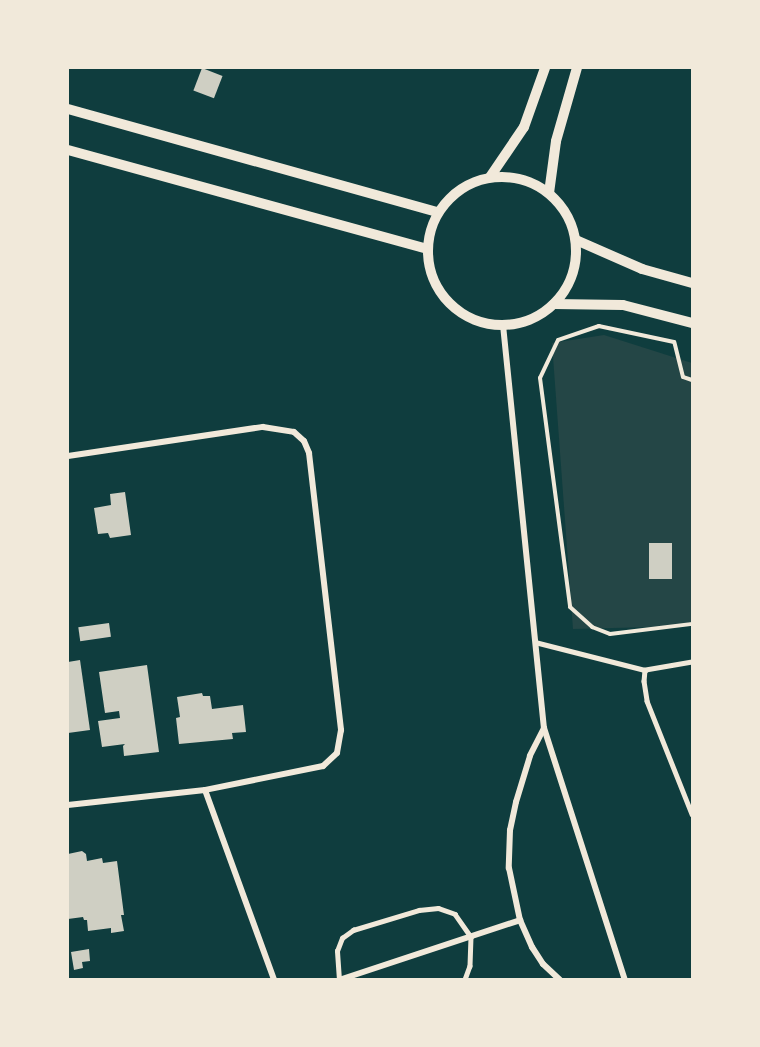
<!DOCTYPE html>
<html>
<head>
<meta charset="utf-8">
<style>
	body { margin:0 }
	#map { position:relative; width:760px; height:1047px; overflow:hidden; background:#0f3d3e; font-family:"Titillium Web",sans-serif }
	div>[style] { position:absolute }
	.green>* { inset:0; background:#244646 }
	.building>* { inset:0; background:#cfcfc3; transform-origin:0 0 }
	.path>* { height:4px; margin:-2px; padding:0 2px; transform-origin:2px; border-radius:2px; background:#f1e9da }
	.service>* { height:4.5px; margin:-2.25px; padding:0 2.25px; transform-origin:2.25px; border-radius:2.25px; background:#f1e9da }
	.minor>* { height:6px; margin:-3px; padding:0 3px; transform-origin:3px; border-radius:3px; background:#f1e9da }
	.tertiary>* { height:10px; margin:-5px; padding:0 5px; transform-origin:5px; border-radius:5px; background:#f1e9da }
	.tertiary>.ring { margin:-5px; padding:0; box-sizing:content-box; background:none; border:10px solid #f1e9da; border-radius:50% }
	span { translate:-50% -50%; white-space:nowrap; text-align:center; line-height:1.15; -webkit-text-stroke:4.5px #f1e9da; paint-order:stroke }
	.frame { position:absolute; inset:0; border:69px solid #f1e9da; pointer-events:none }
</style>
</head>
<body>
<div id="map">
	<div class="green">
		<i style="clip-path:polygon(604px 335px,692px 363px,692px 626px,573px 629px,552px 343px)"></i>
	</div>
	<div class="building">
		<i style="left:202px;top:68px;width:22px;height:24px;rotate:21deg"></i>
		<i style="clip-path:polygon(125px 492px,131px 535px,110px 538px,108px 533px,98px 534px,94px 508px,111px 505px,110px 494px)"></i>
		<i style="left:649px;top:543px;width:23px;height:36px"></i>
		<i style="left:109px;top:623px;width:14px;height:31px;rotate:82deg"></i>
		<i style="clip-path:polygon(80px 660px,90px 730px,68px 733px,68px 662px)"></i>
		<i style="clip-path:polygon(147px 665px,159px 752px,124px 756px,123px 746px,125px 744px,102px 747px,98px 721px,120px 718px,119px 711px,105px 713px,99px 672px)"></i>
		<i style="clip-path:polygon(202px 693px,203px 696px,210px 696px,212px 709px,243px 705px,246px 732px,232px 733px,233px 739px,179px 744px,176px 718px,180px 717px,177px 697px)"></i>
		<i style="clip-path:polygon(82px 851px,86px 854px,87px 861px,102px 858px,103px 863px,117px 861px,124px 915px,121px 915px,124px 931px,111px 933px,111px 928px,88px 931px,87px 920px,84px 920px,83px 917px,68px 919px,68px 854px)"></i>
		<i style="clip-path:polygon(89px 949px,90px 961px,82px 962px,83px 968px,74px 970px,71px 952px)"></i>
	</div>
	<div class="path">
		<i style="left:692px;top:380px;width:9px;rotate:-162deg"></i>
		<i style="left:683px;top:377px;width:36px;rotate:-104deg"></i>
		<i style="left:674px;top:342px;width:77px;rotate:-168deg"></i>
		<i style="left:599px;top:326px;width:43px;rotate:161.1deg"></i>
		<i style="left:558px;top:340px;width:42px;rotate:115.3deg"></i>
		<i style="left:540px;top:378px;width:231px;rotate:82.5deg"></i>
		<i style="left:570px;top:607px;width:30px;rotate:42deg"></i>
		<i style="left:592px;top:627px;width:19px;rotate:21deg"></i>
		<i style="left:610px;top:634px;width:83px;rotate:-7deg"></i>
	</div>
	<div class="service">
		<i style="left:535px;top:642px;width:114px;rotate:14.3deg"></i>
		<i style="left:692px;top:662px;width:48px;rotate:170.3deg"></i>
		<i style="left:645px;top:670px;width:11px;rotate:95deg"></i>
		<i style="left:644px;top:681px;width:20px;rotate:81deg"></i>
		<i style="left:647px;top:701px;width:122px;rotate:68.3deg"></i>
		<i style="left:339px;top:980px;width:29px;rotate:-94deg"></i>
		<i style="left:337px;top:951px;width:14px;rotate:-69deg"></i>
		<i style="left:342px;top:938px;width:14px;rotate:-36deg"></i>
		<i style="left:353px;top:930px;width:69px;rotate:-16.9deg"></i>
		<i style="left:419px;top:910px;width:19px;rotate:-6deg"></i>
		<i style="left:438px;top:908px;width:18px;rotate:19deg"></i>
		<i style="left:455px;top:914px;width:28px;rotate:55deg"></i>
		<i style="left:471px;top:937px;width:29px;rotate:92deg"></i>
		<i style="left:470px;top:966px;width:15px;rotate:110deg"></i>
	</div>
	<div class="minor">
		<i style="left:503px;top:325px;width:405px;rotate:84.2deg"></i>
		<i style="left:544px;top:728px;width:265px;rotate:72.2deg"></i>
		<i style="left:68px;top:456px;width:197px;rotate:-8.5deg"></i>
		<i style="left:263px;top:427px;width:31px;rotate:9deg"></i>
		<i style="left:294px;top:432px;width:13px;rotate:42deg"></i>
		<i style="left:304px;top:441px;width:13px;rotate:67deg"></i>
		<i style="left:309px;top:453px;width:279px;rotate:83.4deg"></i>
		<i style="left:341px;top:730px;width:23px;rotate:100deg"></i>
		<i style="left:337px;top:753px;width:19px;rotate:137deg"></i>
		<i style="left:323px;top:766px;width:120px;rotate:168.5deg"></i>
		<i style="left:205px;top:790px;width:138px;rotate:173.8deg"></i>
		<i style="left:544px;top:728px;width:31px;rotate:117deg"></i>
		<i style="left:530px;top:756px;width:48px;rotate:106.9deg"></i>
		<i style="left:516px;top:802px;width:29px;rotate:102deg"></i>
		<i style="left:510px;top:830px;width:38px;rotate:92deg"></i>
		<i style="left:509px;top:868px;width:53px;rotate:78.1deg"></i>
		<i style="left:520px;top:920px;width:30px;rotate:66deg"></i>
		<i style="left:532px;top:947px;width:20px;rotate:57deg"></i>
		<i style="left:543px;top:964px;width:23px;rotate:43deg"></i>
		<i style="left:205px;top:790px;width:202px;rotate:70deg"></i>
		<i style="left:339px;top:980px;width:191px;rotate:-18.3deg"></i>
	</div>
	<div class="tertiary">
		<i style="left:68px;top:109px;width:384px;rotate:15.6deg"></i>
		<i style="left:68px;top:150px;width:372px;rotate:15.4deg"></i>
		<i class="ring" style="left:428px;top:177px;width:138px;height:138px"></i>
		<i style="left:490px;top:177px;width:60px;rotate:-55.8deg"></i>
		<i style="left:524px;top:127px;width:63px;rotate:-70.4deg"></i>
		<i style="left:549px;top:193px;width:52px;rotate:-82.3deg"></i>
		<i style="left:556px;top:141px;width:76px;rotate:-74deg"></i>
		<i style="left:576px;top:240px;width:72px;rotate:23.7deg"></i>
		<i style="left:642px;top:269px;width:52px;rotate:15.6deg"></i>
		<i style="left:554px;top:304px;width:69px;rotate:0.8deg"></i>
		<i style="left:623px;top:305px;width:71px;rotate:14.6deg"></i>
	</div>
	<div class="frame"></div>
</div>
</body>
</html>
